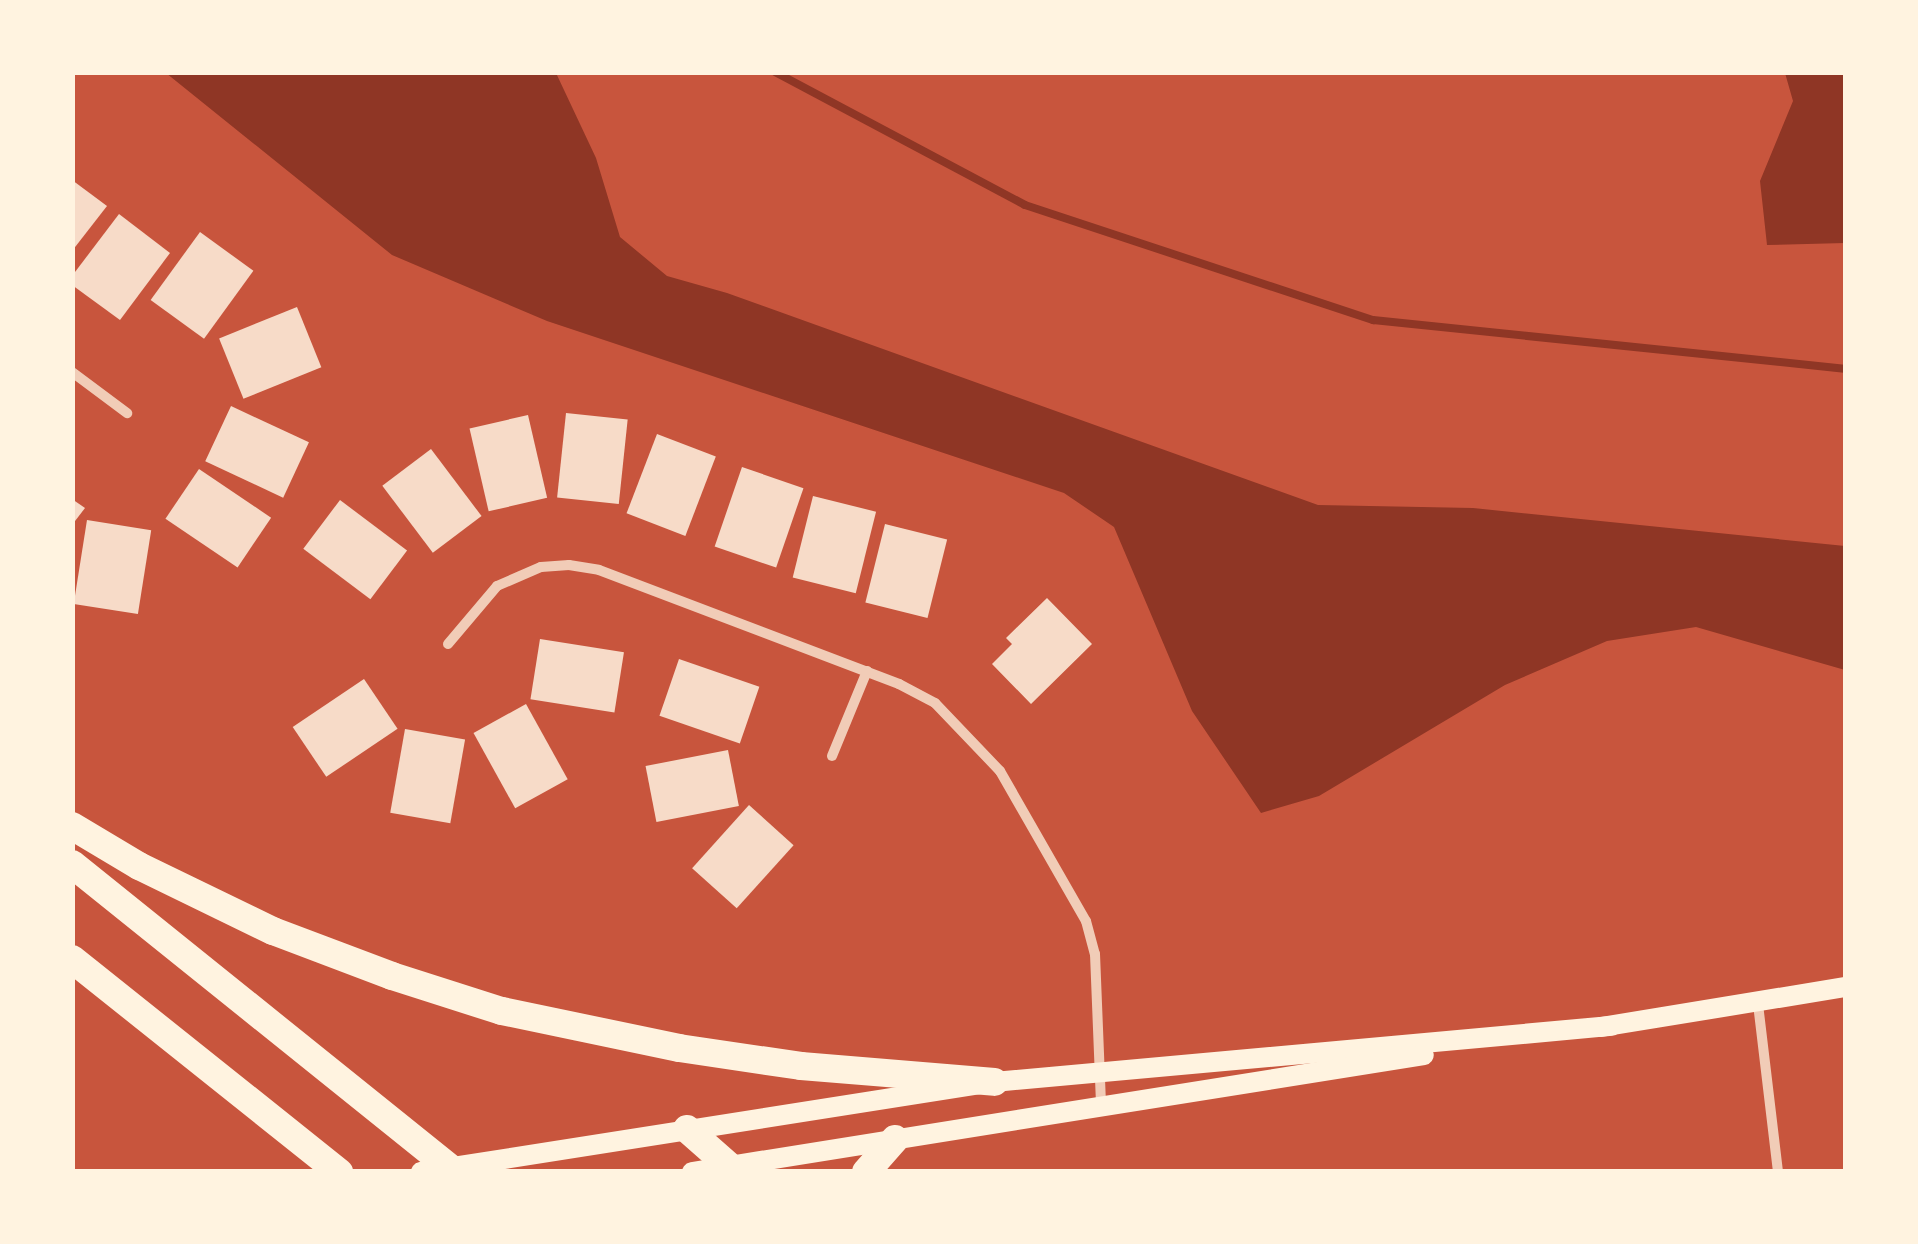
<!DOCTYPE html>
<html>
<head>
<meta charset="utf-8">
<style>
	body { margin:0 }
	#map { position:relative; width:1918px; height:1244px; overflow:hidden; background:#c8553d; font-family:Rubik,sans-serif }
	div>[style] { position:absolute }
	.water>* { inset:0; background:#8f3625 }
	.stream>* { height:8px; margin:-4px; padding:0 4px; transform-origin:4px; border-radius:4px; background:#8f3625 }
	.building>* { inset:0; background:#f7dbc8; transform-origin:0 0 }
	.minor>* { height:10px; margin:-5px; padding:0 5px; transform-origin:5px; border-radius:5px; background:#f1ccb7 }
	.secondary>* { height:20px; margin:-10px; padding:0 10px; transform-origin:10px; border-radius:10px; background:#fff3e0 }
	.motorway>* { height:28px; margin:-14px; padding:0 14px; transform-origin:14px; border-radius:14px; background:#fff3e0 }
	span { translate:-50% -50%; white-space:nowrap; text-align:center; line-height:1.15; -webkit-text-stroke:8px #fff3e0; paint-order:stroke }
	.frame { position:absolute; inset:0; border:75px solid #fff3e0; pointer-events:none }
</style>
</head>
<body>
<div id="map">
	<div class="water">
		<i style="clip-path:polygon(166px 73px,556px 73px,596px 158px,620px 237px,667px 276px,727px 293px,1318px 505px,1473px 508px,1845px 546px,1845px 670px,1696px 627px,1607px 641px,1505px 685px,1319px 796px,1261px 813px,1192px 711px,1114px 527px,1064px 493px,547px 321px,392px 255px)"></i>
		<i style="clip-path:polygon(1785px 73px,1845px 73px,1845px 243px,1767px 245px,1760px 181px,1793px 101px)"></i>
	</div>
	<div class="stream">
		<i style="left:775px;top:72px;width:283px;rotate:28deg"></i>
		<i style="left:1025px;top:205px;width:367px;rotate:18.3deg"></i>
		<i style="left:1373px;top:320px;width:476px;rotate:5.9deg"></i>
	</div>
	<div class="building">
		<i style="clip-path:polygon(72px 180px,107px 206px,72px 251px)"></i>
		<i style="clip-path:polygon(119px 214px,170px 253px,120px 320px,72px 285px,72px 276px)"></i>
		<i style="left:200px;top:232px;width:66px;height:84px;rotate:36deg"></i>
		<i style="left:297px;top:307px;width:65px;height:84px;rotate:68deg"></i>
		<i style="left:231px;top:406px;width:86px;height:61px;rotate:25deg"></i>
		<i style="left:566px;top:413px;width:62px;height:85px;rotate:6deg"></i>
		<i style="left:528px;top:415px;width:85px;height:60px;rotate:77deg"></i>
		<i style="left:657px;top:434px;width:63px;height:85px;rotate:21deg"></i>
		<i style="left:431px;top:449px;width:84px;height:61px;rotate:53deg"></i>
		<i style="left:742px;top:467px;width:65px;height:84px;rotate:19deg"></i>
		<i style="left:199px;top:469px;width:87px;height:60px;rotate:34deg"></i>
		<i style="left:813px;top:496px;width:65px;height:84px;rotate:14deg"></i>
		<i style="clip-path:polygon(72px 499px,85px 508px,72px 525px)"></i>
		<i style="left:340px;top:500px;width:84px;height:61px;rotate:37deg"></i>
		<i style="left:87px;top:520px;width:65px;height:85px;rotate:9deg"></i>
		<i style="left:885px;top:524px;width:64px;height:81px;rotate:14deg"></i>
		<i style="clip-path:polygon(1047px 598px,1092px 644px,1031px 704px,992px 664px,1012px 644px,1006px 638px)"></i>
		<i style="left:540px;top:639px;width:85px;height:61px;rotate:9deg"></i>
		<i style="left:679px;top:659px;width:85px;height:60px;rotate:19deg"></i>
		<i style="left:364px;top:679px;width:60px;height:86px;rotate:56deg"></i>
		<i style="left:526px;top:704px;width:86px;height:60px;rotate:61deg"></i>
		<i style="left:405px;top:729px;width:61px;height:85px;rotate:10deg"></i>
		<i style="left:728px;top:750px;width:57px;height:84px;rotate:79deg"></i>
		<i style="left:749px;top:805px;width:60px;height:85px;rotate:42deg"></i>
	</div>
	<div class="minor">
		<i style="left:72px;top:372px;width:69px;rotate:36.7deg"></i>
		<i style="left:448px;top:644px;width:76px;rotate:-49.8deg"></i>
		<i style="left:497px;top:586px;width:48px;rotate:-23.4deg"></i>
		<i style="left:541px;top:567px;width:28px;rotate:-4deg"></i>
		<i style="left:569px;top:565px;width:30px;rotate:9deg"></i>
		<i style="left:599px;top:570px;width:321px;rotate:20.8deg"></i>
		<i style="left:899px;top:684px;width:41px;rotate:27.8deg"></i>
		<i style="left:935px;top:703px;width:94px;rotate:46.3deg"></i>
		<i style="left:1000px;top:771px;width:173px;rotate:60.2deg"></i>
		<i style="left:1086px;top:921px;width:34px;rotate:75deg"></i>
		<i style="left:1095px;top:954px;width:152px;rotate:87.7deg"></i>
		<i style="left:832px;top:756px;width:92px;rotate:-67.6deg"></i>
		<i style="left:1758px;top:1004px;width:169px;rotate:83.2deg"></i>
	</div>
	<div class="secondary">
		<i style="left:1601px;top:1027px;width:248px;rotate:-9.3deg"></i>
		<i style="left:421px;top:1172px;width:580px;rotate:-8.93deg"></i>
		<i style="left:994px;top:1082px;width:620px;rotate:-5.19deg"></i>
		<i style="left:692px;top:1172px;width:741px;rotate:-9.08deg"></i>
	</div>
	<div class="motorway">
		<i style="left:72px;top:826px;width:78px;rotate:30.8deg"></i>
		<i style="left:139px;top:866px;width:149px;rotate:25.9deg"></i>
		<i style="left:273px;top:931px;width:127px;rotate:20.7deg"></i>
		<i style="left:392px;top:976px;width:115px;rotate:17.7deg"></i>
		<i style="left:502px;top:1011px;width:181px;rotate:11.8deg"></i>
		<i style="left:679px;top:1048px;width:123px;rotate:8.4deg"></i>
		<i style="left:801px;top:1066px;width:194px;rotate:4.7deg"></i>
		<i style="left:72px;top:864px;width:491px;rotate:38.8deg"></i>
		<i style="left:72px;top:959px;width:342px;rotate:38.6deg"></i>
		<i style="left:687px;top:1129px;width:65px;rotate:41.3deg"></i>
		<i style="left:866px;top:1172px;width:44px;rotate:-48.7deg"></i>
	</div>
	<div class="frame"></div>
</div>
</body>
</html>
